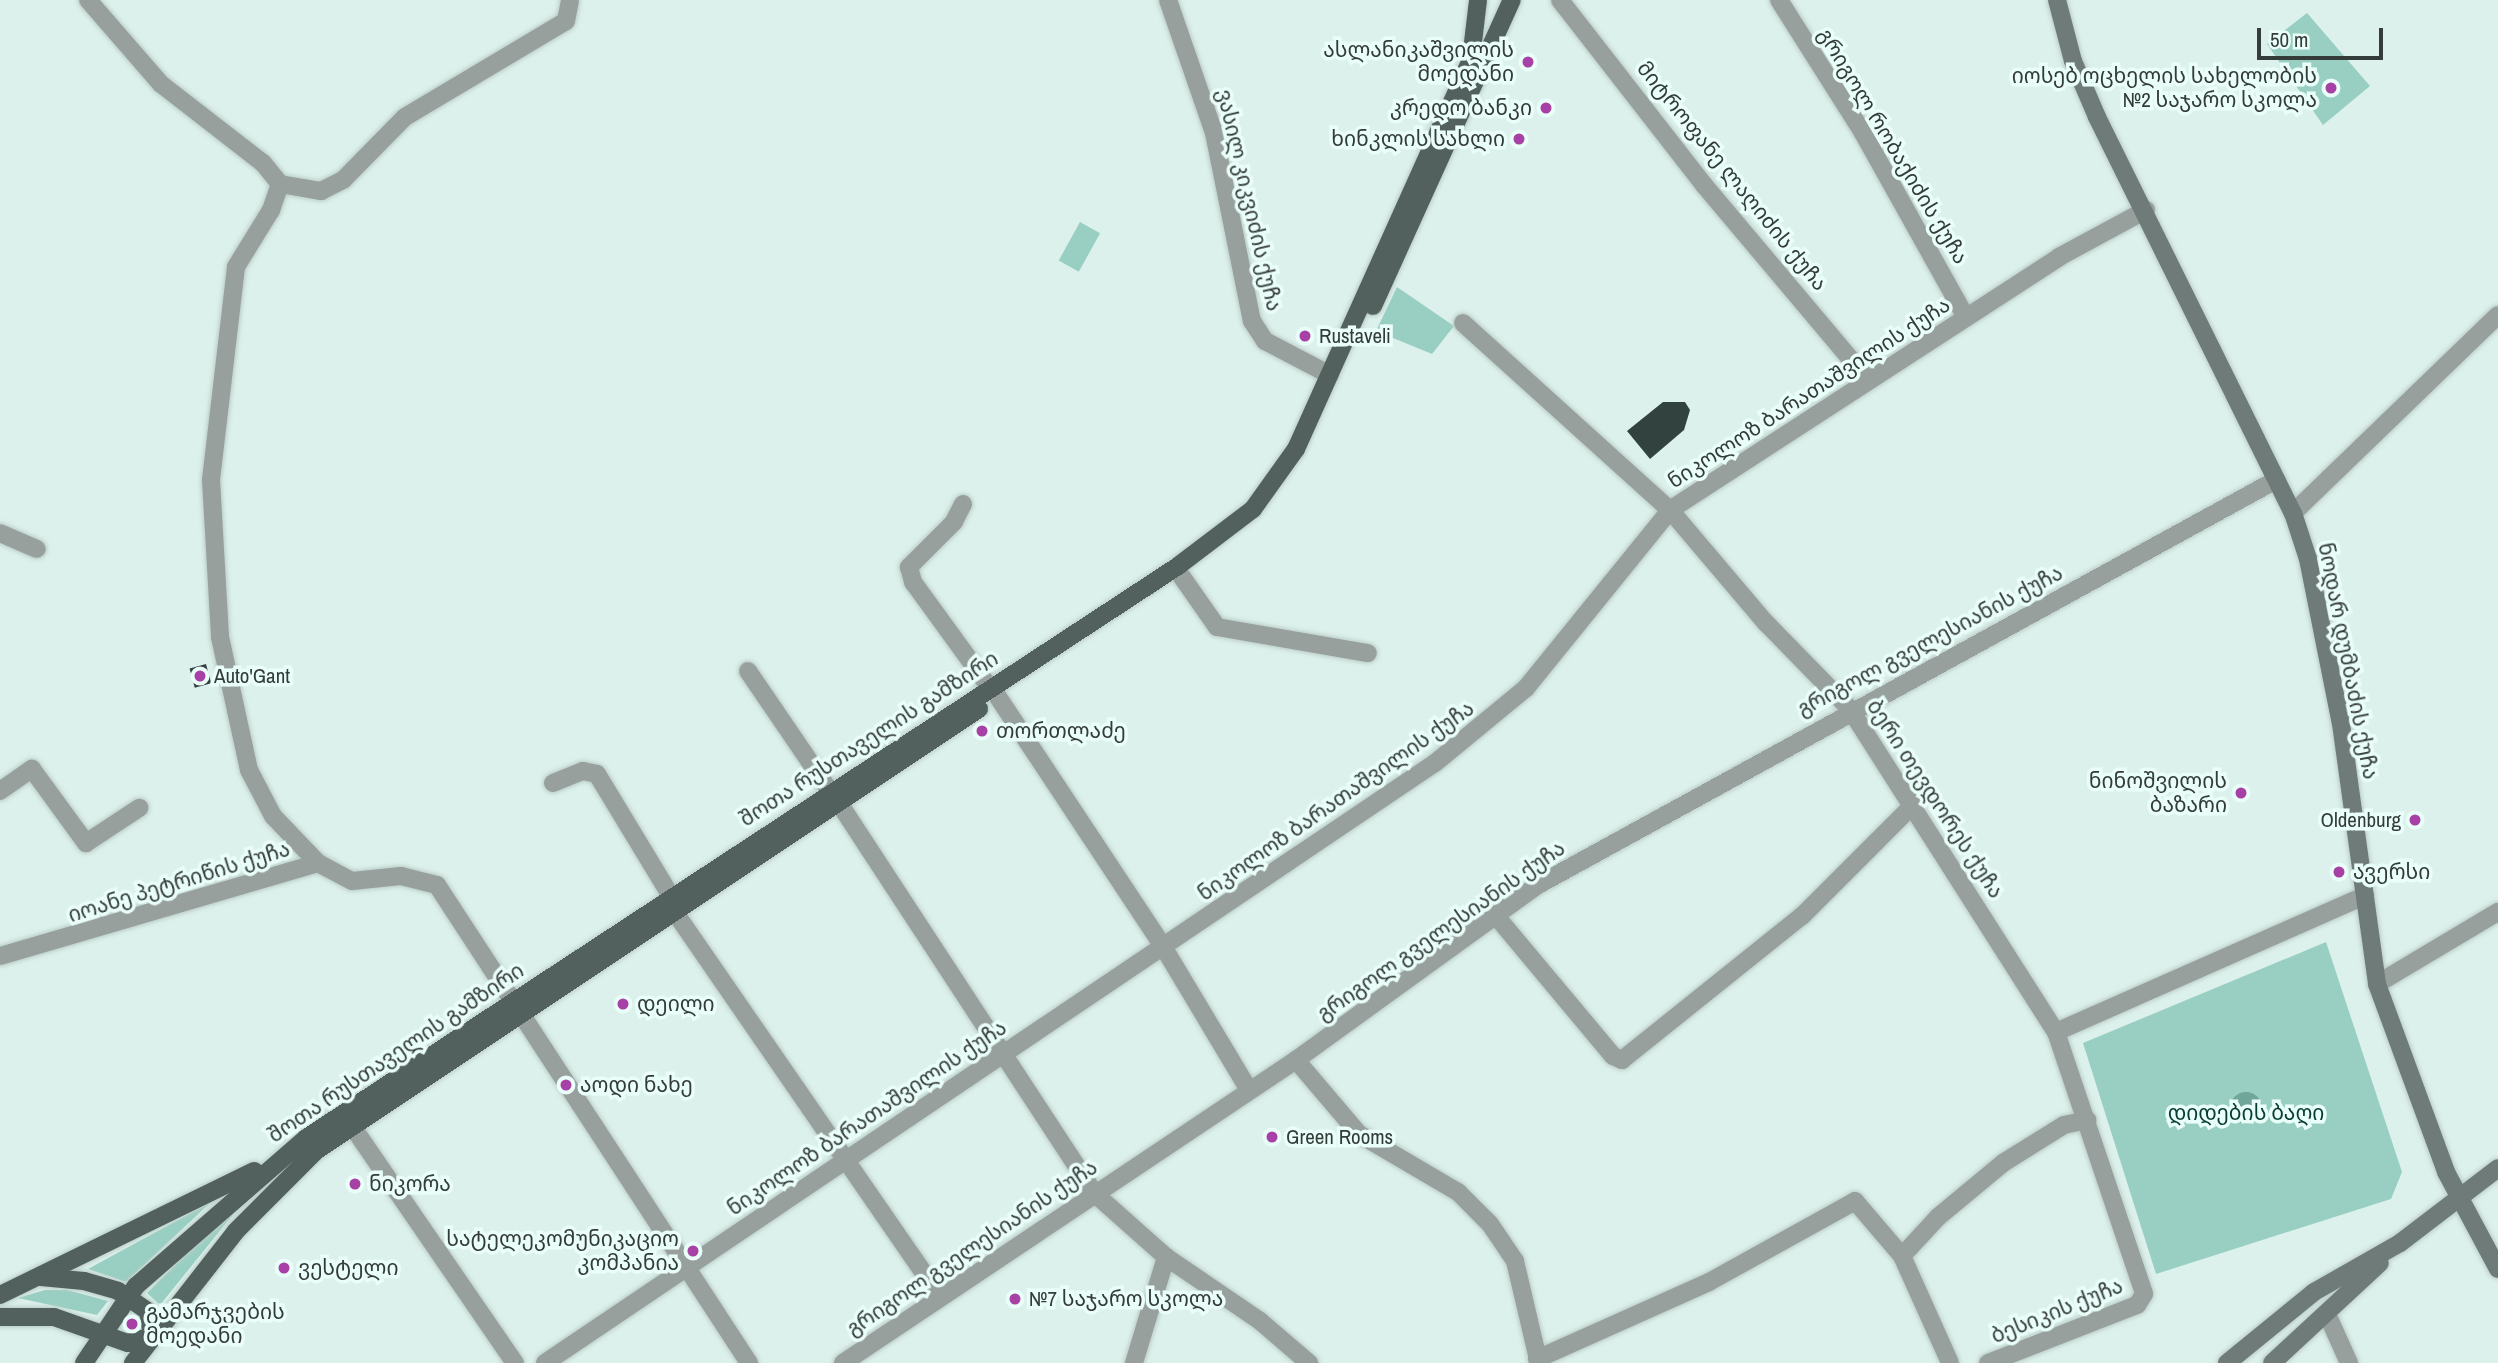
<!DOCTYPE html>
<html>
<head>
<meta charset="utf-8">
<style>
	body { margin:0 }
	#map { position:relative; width:2498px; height:1363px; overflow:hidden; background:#ddf1ec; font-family:"Archivo Narrow","Noto Sans Georgian",sans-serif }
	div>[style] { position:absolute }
	.green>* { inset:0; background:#98cfc2; transform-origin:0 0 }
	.water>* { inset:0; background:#6fa699 }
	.round { border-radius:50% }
	.building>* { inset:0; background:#32423e; transform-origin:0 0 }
	.roads { filter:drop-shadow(0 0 2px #bbcdc8) drop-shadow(0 0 2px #bbcdc8) }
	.street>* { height:18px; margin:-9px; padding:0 9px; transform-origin:9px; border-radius:9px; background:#97a09d }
	.secondary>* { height:18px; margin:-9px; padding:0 9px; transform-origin:9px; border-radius:9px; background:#6f7b78 }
	.primary>* { height:18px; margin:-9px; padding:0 9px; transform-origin:9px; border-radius:9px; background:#52615d }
	.dots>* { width:19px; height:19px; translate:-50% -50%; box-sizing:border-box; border:4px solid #eafef9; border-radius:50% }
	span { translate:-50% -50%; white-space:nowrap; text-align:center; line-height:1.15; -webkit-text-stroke:7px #eafef9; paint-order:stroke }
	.poi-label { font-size:21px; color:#343c3a }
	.right { translate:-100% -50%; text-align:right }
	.left { translate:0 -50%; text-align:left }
	.street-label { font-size:21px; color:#343c3a }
	.park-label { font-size:21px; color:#083c33 }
	.scale { position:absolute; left:2257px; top:28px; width:126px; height:32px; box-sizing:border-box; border:4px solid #343c3a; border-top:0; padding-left:9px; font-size:21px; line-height:24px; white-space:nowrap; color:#343c3a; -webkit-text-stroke:5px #eafef9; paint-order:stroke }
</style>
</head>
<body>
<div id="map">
	<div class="green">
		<i style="clip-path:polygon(2307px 13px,2370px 86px,2323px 125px,2267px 44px)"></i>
		<i style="left:1080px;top:222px;width:23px;height:44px;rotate:29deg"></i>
		<i style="clip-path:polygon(1397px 287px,1454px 326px,1432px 354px,1376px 331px)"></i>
		<i style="clip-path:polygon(2326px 942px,2402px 1172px,2391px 1199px,2156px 1274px,2083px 1043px)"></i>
		<i style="clip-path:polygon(211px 1202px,126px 1282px,88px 1269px)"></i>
		<i style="clip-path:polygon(235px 1212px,160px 1305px,147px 1293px,184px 1256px)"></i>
		<i style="clip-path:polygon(45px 1290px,67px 1290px,108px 1301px,97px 1315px,18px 1298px)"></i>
	</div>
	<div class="water">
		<i class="round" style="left:2230px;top:1092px;width:32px;height:32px"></i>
	</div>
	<div class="building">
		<i style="clip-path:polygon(1663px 402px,1685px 402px,1690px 410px,1684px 430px,1650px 459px,1627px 431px)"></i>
		<i style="left:206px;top:664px;width:20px;height:17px;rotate:75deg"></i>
	</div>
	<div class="roads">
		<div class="street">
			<i style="left:88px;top:0;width:111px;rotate:49deg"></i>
			<i style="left:161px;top:84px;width:129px;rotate:37.8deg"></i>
			<i style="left:263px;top:163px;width:27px;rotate:51deg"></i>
			<i style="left:280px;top:184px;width:28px;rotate:109deg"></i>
			<i style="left:271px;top:210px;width:67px;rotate:121.6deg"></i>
			<i style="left:236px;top:267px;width:214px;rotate:96.7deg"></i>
			<i style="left:211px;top:480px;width:157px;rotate:86.7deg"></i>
			<i style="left:220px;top:637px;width:136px;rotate:77.7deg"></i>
			<i style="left:249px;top:770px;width:52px;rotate:62.4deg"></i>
			<i style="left:273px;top:816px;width:65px;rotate:46.2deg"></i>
			<i style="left:318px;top:863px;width:38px;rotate:28deg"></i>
			<i style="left:352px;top:881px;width:49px;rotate:-5.8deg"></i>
			<i style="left:401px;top:876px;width:37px;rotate:14deg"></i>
			<i style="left:437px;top:885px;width:571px;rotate:56.87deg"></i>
			<i style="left:1168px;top:0;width:141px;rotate:70.9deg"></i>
			<i style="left:1214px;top:133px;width:192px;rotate:78.6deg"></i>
			<i style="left:1252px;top:321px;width:24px;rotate:57deg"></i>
			<i style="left:1265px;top:341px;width:73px;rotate:27.6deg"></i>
			<i style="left:1560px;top:0;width:234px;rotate:52.1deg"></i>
			<i style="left:1704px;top:185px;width:255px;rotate:49.9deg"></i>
			<i style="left:1779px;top:0;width:157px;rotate:57.7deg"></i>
			<i style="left:1863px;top:133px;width:211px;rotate:60.8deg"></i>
			<i style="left:280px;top:184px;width:42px;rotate:9.7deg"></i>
			<i style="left:321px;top:191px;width:25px;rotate:-27deg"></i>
			<i style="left:343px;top:180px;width:88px;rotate:-45.5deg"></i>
			<i style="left:405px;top:117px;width:187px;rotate:-30.8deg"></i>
			<i style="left:566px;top:21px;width:21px;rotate:-79deg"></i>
			<i style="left:1463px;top:323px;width:279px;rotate:42.1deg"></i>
			<i style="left:1670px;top:510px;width:148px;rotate:49.7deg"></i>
			<i style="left:1766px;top:623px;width:120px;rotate:45.7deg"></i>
			<i style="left:1850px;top:709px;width:383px;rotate:57.5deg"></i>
			<i style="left:2056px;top:1032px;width:276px;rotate:71.4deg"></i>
			<i style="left:2144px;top:1294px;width:13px;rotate:122deg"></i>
			<i style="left:2137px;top:1305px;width:160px;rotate:158.7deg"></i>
			<i style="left:963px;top:504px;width:20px;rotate:117deg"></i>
			<i style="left:954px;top:522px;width:64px;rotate:135deg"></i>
			<i style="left:909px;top:567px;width:16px;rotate:75deg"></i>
			<i style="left:913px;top:582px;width:131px;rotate:54deg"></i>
			<i style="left:2293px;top:513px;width:285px;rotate:-44deg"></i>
			<i style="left:0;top:533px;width:40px;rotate:23.4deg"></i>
			<i style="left:1182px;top:577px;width:61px;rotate:55deg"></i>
			<i style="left:1217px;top:627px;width:153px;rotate:9.8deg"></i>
			<i style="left:748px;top:671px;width:145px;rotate:55.7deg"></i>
			<i style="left:998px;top:697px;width:301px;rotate:56.5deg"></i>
			<i style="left:1164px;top:948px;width:165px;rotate:59.1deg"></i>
			<i style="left:553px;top:783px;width:32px;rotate:-22deg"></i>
			<i style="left:583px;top:771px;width:14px;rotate:12deg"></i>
			<i style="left:597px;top:774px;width:143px;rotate:58.8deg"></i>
			<i style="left:0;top:791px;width:39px;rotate:-35deg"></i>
			<i style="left:32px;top:769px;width:92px;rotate:53.9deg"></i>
			<i style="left:86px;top:843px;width:64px;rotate:-33.4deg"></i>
			<i style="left:839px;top:803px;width:466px;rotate:56.8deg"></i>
			<i style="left:1094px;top:1193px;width:96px;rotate:41.6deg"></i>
			<i style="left:1166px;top:1257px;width:114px;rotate:34.2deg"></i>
			<i style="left:1260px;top:1321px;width:65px;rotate:40.6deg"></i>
			<i style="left:674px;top:911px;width:469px;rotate:55.4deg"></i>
			<i style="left:1496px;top:916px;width:182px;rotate:50.1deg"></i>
			<i style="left:1613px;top:1056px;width:10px;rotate:24deg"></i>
			<i style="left:1622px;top:1060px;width:231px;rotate:-38.7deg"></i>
			<i style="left:1802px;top:916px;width:160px;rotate:-45deg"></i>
			<i style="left:0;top:956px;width:331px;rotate:-16.3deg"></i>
			<i style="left:2377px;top:984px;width:141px;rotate:-30.8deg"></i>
			<i style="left:2056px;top:1032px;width:338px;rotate:-23.8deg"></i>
			<i style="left:1296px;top:1060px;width:97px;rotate:49.6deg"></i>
			<i style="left:1359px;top:1134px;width:115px;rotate:30.4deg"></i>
			<i style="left:1458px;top:1192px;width:45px;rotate:45deg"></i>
			<i style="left:1490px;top:1224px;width:45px;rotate:56deg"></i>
			<i style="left:1515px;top:1261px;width:105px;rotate:76.8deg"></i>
			<i style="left:352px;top:1126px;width:288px;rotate:55.5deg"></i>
			<i style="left:1902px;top:1256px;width:53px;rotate:-47.3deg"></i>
			<i style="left:1938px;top:1217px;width:85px;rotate:-39.7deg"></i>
			<i style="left:2003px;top:1163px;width:72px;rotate:-31.9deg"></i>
			<i style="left:2064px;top:1125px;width:24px;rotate:-12deg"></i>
			<i style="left:2327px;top:1314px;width:54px;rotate:65.8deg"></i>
			<i style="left:1537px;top:1359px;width:188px;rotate:-24.1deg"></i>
			<i style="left:1709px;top:1282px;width:167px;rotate:-29deg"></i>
			<i style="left:1855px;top:1201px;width:72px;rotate:49.5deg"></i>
			<i style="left:1902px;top:1256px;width:117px;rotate:65.8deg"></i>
			<i style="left:545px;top:1363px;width:1073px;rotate:-33.99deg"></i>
			<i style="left:1435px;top:763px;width:118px;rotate:-39.5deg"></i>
			<i style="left:1526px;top:688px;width:229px;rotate:-51deg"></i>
			<i style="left:1670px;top:510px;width:464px;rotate:-33deg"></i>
			<i style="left:2059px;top:257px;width:99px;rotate:-28.4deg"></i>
			<i style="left:843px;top:1363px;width:545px;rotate:-33.78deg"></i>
			<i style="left:1296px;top:1060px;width:299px;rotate:-35.9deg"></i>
			<i style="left:1538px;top:885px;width:842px;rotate:-28.76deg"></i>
			<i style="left:1134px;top:1363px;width:111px;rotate:-73.2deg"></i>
		</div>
		<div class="secondary">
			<i style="left:2057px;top:0;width:63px;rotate:75.3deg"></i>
			<i style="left:2073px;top:61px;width:61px;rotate:66.8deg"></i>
			<i style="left:2097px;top:117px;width:442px;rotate:63.7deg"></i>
			<i style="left:2293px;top:513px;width:48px;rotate:71.9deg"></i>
			<i style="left:2308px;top:559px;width:168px;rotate:78.7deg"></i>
			<i style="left:2341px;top:724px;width:262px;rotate:82.1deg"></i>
			<i style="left:2377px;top:984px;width:200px;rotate:69.8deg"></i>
			<i style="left:2446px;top:1172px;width:110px;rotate:61.8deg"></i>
			<i style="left:2227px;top:1363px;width:112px;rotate:-39.2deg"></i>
			<i style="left:2314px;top:1292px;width:99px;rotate:-29.7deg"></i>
			<i style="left:2400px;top:1243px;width:123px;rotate:-37.4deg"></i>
			<i style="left:2272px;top:1363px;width:147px;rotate:-42.8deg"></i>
		</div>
		<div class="primary">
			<i style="left:1373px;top:306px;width:336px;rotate:-65.6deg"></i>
			<i style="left:41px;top:1277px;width:43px;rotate:5.3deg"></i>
			<i style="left:84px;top:1281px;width:35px;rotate:16deg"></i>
			<i style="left:118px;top:1291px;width:36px;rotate:34deg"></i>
			<i style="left:148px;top:1311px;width:25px;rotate:81deg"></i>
			<i style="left:0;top:1295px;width:283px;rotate:-26deg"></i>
			<i style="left:0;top:1317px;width:54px"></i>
			<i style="left:54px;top:1317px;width:78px;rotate:19.4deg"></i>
			<i style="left:128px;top:1343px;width:25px;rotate:-16deg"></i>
			<i style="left:84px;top:1363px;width:93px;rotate:-56deg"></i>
			<i style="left:136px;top:1286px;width:225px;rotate:-41deg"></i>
			<i style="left:306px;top:1138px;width:1043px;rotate:-33.26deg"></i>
			<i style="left:1178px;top:566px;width:94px;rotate:-37.2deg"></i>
			<i style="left:1253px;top:509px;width:74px;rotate:-54.4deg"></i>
			<i style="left:1296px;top:449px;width:427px;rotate:-65.8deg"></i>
			<i style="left:1471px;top:59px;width:59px;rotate:-83.2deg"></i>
			<i style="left:133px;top:1363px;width:167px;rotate:-52deg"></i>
			<i style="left:236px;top:1231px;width:113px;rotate:-45deg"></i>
			<i style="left:316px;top:1151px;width:797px;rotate:-33.69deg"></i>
		</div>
	</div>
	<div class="dots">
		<i style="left:1528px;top:62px;background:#a741a5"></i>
		<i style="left:2331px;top:88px;background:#a741a5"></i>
		<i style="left:1546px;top:108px;background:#a741a5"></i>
		<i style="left:1519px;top:139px;background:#a741a5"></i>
		<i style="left:1305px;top:336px;background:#a741a5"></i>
		<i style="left:200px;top:676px;background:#a741a5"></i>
		<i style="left:982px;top:731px;background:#a741a5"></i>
		<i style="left:2241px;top:793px;background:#a741a5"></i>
		<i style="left:2415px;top:820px;background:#a741a5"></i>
		<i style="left:2339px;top:872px;background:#a741a5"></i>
		<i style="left:623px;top:1004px;background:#a741a5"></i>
		<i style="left:566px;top:1085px;background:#a741a5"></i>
		<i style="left:1272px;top:1137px;background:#a741a5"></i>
		<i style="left:355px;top:1184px;background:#a741a5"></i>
		<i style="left:693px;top:1251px;background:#a741a5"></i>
		<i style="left:284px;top:1268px;background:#a741a5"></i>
		<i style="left:1015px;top:1299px;background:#a741a5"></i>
		<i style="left:132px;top:1324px;background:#a741a5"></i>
	</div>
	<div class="poi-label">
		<span class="right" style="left:1514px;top:62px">ასლანიკაშვილის<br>მოედანი</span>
		<span class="right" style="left:2317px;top:88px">იოსებ ოცხელის სახელობის<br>№2 საჯარო სკოლა</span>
		<span class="right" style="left:1532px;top:108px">კრედო ბანკი</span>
		<span class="right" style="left:1505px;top:139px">ხინკლის სახლი</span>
		<span class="left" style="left:1319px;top:336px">Rustaveli</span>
		<span class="left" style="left:214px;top:676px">Auto'Gant</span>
		<span class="left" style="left:996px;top:731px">თორთლაძე</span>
		<span class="right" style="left:2227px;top:793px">ნინოშვილის<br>ბაზარი</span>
		<span class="right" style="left:2401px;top:820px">Oldenburg</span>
		<span class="left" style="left:2353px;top:872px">ავერსი</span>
		<span class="left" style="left:637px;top:1004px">დეილი</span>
		<span class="left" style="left:580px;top:1085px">აოდი ნახე</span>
		<span class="left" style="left:1286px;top:1137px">Green Rooms</span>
		<span class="left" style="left:369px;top:1184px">ნიკორა</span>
		<span class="right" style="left:679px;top:1251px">სატელეკომუნიკაციო<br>კომპანია</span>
		<span class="left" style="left:298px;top:1268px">ვესტელი</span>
		<span class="left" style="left:1029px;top:1299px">№7 საჯარო სკოლა</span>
		<span class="left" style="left:146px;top:1324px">გამარჯვების<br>მოედანი</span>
	</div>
	<div class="street-label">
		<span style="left:1893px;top:146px;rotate:59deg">გრიგოლ რობაქიძის ქუჩა</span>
		<span style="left:1732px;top:176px;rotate:51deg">მიტროფანე ლაღიძის ქუჩა</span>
		<span style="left:1249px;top:200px;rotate:77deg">ვასილ კიკვიძის ქუჩა</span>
		<span style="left:1809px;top:393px;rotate:-33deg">ნიკოლოზ ბარათაშვილის ქუჩა</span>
		<span style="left:1930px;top:641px;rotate:-28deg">გრიგოლ გველესიანის ქუჩა</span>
		<span style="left:2348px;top:661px;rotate:79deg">ნოდარ დუმბაძის ქუჩა</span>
		<span style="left:869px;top:739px;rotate:-33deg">შოთა რუსთაველის გამზირი</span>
		<span style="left:1935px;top:799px;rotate:57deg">ბერი თევდორეს ქუჩა</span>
		<span style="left:1336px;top:801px;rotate:-35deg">ნიკოლოზ ბარათაშვილის ქუჩა</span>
		<span style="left:179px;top:882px;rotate:-17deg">იოანე პეტრიწის ქუჩა</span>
		<span style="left:1441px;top:931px;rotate:-35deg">გრიგოლ გველესიანის ქუჩა</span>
		<span style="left:396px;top:1053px;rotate:-34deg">შოთა რუსთაველის გამზირი</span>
		<span style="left:867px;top:1118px;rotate:-34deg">ნიკოლოზ ბარათაშვილის ქუჩა</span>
		<span style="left:972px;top:1248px;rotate:-34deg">გრიგოლ გველესიანის ქუჩა</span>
		<span style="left:2057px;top:1311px;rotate:-22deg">ბესიკის ქუჩა</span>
	</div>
	<div class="park-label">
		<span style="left:2246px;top:1113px">დიდების ბაღი</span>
	</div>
	<div class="scale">50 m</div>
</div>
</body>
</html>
